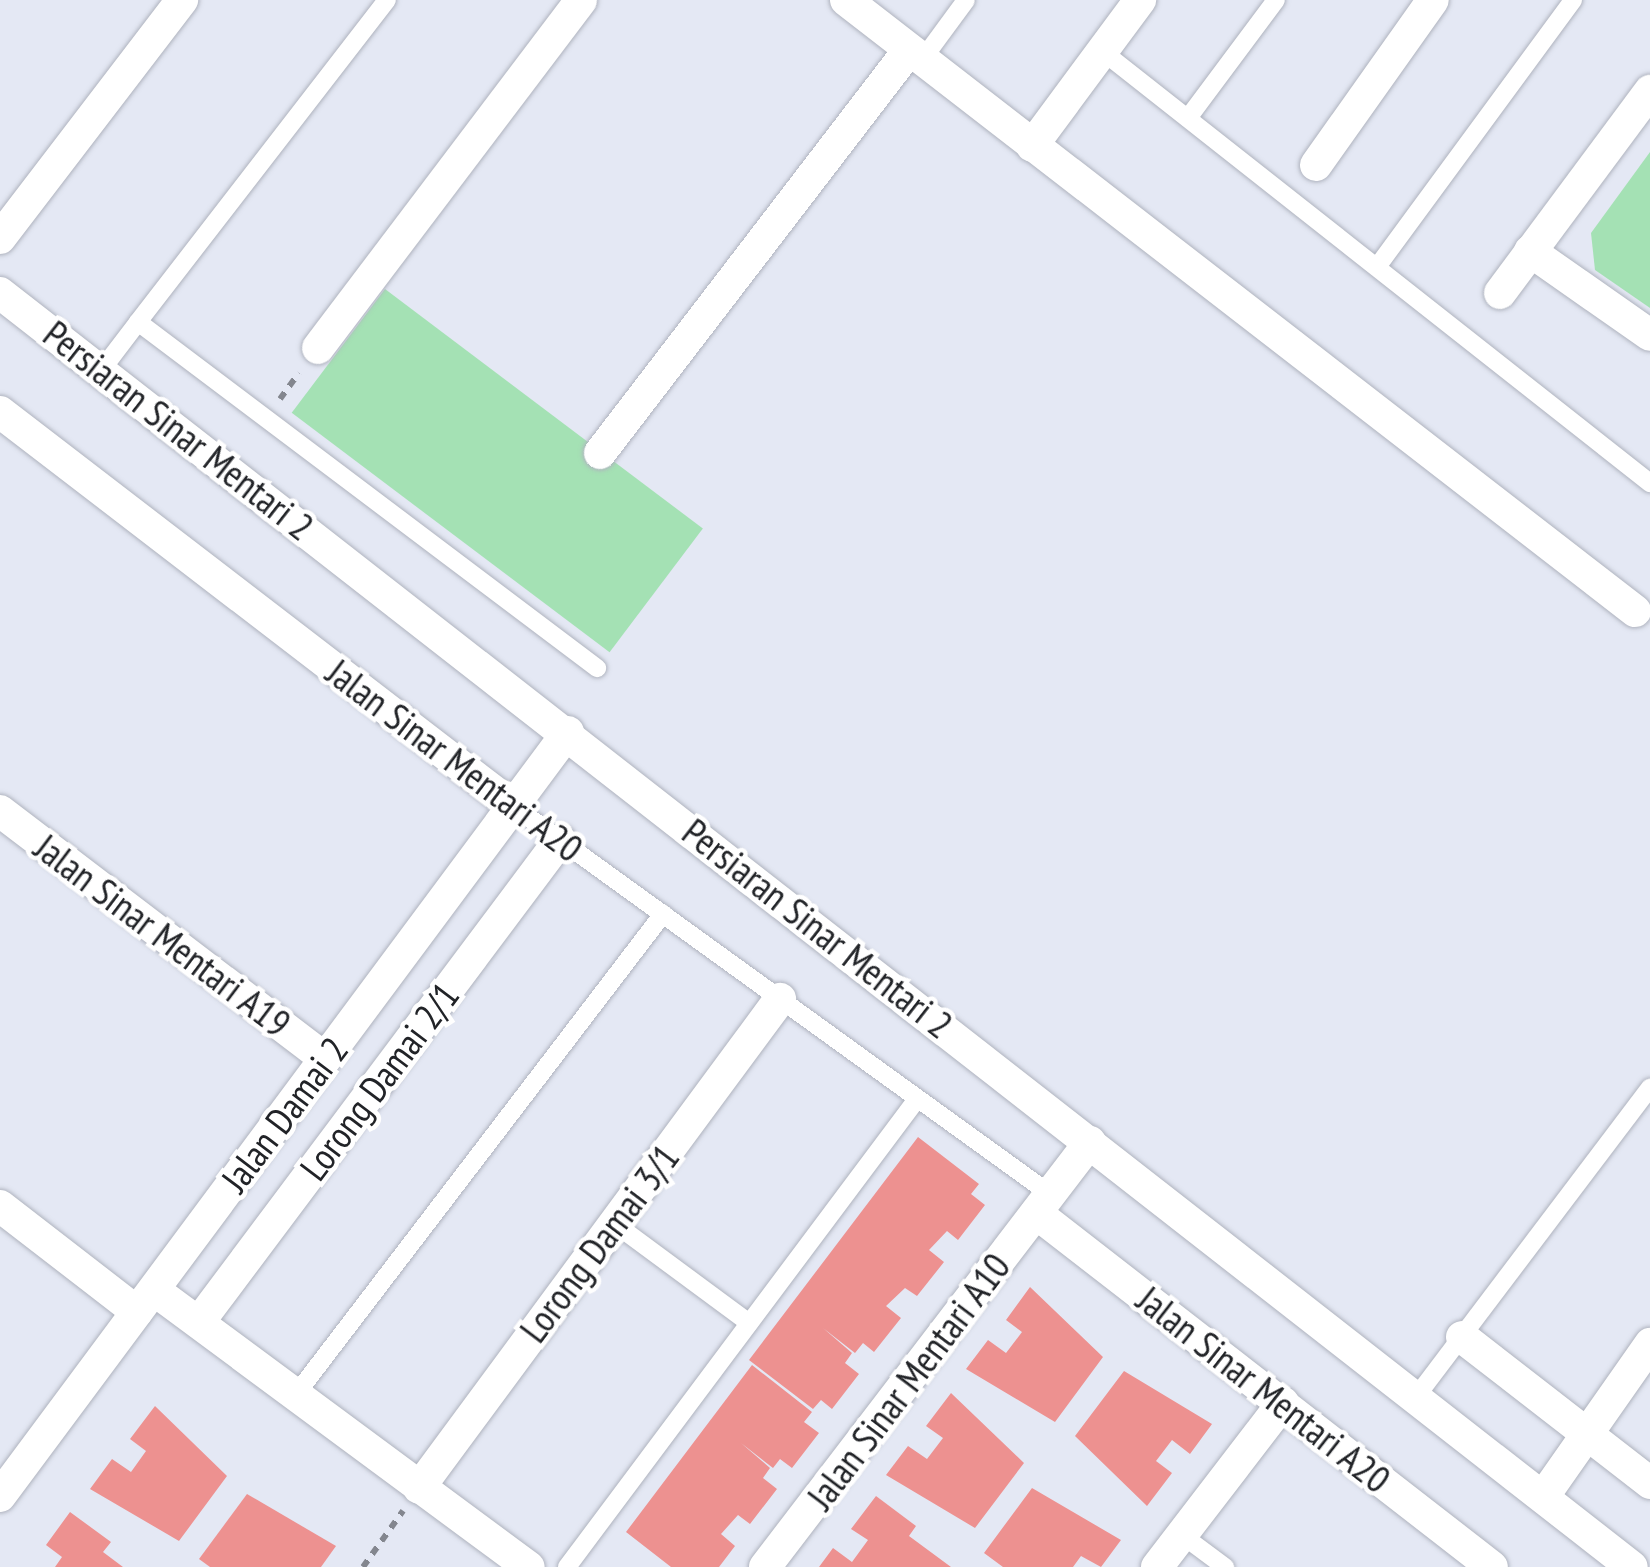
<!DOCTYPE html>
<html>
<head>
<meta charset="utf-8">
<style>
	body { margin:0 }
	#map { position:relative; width:1650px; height:1567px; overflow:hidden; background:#e4e8f4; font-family:"PT Sans Narrow",sans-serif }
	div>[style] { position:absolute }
	.green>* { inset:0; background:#a4e1b4; transform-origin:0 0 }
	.building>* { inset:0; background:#ed9190 }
	.path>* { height:6px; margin-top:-3px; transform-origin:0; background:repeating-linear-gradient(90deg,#83868e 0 8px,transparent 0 16px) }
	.roads { filter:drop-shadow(0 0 2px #afb3be) drop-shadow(0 0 2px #afb3be) }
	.lane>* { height:18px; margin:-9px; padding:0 9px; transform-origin:9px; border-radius:9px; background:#fff }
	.street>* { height:32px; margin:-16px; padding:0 16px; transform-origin:16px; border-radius:16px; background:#fff }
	span { translate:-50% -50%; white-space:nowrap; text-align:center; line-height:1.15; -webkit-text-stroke:9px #fff; paint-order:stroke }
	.street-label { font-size:38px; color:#212327 }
</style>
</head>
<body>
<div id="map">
	<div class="green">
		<i style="clip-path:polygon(1650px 152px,1650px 308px,1595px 270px,1591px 233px)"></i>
		<i style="left:385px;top:289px;width:398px;height:155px;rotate:37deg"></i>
	</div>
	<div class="building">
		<i style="clip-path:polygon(918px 1137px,979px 1184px,971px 1194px,985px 1205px,958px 1240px,947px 1231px,929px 1250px,944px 1262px,917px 1296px,905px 1288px,886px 1306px,901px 1318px,874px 1352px,863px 1343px,855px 1353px,823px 1328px,852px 1353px,845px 1363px,859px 1374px,832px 1409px,821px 1400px,813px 1409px,749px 1360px)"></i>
		<i style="clip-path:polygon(1030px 1287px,1103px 1357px,1055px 1422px,966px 1369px,988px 1340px,1006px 1353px,1022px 1332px,1006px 1320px)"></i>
		<i style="clip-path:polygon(752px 1365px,812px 1412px,804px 1422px,819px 1433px,792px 1468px,780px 1459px,773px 1468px,741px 1443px,770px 1468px,763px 1478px,777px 1489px,750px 1524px,738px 1515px,721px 1534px,735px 1546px,719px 1567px,671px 1567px,626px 1532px)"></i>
		<i style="clip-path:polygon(1124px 1371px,1212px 1424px,1190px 1454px,1172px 1440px,1156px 1461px,1172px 1473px,1147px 1506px,1075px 1436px)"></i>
		<i style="clip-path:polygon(951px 1393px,1024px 1463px,975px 1528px,886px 1475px,908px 1446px,927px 1459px,943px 1438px,926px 1426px)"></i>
		<i style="clip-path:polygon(155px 1406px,227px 1476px,179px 1541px,90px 1489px,112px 1459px,131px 1472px,146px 1451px,130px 1439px)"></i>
		<i style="clip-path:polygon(1032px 1488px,1121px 1540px,1101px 1567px,1081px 1556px,1073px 1567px,1003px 1567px,984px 1553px)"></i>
		<i style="clip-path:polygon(247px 1494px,336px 1546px,321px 1567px,210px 1567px,199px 1559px)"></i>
		<i style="clip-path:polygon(876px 1496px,916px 1526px,909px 1536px,951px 1567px,819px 1567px,833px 1548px,852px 1562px,868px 1540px,851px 1529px)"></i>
		<i style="clip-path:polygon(70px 1512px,111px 1542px,103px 1552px,123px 1567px,55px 1567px,62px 1557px,46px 1545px)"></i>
	</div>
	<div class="path">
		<i style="left:280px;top:399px;width:32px;rotate:-54deg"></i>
		<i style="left:363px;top:1567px;width:69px;rotate:-54.5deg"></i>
	</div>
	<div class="roads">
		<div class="lane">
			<i style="left:1102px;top:51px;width:698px;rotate:38.25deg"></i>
			<i style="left:922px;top:60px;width:74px;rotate:-53.7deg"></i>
			<i style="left:1188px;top:118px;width:147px;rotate:-53.3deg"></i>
			<i style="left:1377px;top:267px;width:331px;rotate:-53.7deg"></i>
			<i style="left:138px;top:322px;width:407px;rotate:-52.3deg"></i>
			<i style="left:103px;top:368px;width:58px;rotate:-52.7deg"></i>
			<i style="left:138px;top:322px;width:575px;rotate:37.01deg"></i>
			<i style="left:513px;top:806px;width:663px;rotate:35.85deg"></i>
			<i style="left:614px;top:1223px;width:168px;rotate:36.5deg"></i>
			<i style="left:297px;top:1393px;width:603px;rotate:-52.62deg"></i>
			<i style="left:1416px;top:1397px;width:388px;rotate:-52.9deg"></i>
			<i style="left:1182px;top:1535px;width:54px;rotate:36.7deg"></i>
			<i style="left:567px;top:1567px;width:584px;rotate:-53.21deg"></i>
		</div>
		<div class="street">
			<i style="left:846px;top:0;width:998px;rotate:37.75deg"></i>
			<i style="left:1032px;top:146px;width:182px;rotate:-53.5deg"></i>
			<i style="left:1316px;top:165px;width:202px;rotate:-54.7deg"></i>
			<i style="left:0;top:238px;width:300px;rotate:-52.6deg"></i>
			<i style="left:1530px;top:251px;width:146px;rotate:35deg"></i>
			<i style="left:0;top:293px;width:2070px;rotate:37.98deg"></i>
			<i style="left:1500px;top:293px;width:252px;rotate:-53.4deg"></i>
			<i style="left:318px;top:348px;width:436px;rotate:-52.9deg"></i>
			<i style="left:0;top:412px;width:647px;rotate:37.53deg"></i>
			<i style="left:600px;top:453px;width:508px;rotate:-52.52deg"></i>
			<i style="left:0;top:811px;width:409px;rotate:37.3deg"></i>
			<i style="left:0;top:1206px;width:173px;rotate:37.7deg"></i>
			<i style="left:1036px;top:1213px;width:577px;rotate:37.82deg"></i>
			<i style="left:154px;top:1290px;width:466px;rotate:36.5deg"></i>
			<i style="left:199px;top:1322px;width:602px;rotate:-53.17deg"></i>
			<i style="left:1462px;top:1337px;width:238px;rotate:37.8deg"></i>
			<i style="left:419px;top:1488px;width:608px;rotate:-53.56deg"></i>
			<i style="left:0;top:1496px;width:952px;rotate:-53.37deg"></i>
			<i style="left:1543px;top:1497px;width:187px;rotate:-55deg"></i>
			<i style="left:765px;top:1567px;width:535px;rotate:-52.59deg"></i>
			<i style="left:1157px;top:1567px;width:207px;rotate:-52.5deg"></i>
		</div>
	</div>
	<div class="street-label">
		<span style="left:179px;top:430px;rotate:38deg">Persiaran Sinar Mentari 2</span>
		<span style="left:455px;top:760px;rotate:37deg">Jalan Sinar Mentari A20</span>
		<span style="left:818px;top:928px;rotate:38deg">Persiaran Sinar Mentari 2</span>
		<span style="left:163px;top:935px;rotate:37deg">Jalan Sinar Mentari A19</span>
		<span style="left:379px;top:1081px;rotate:-53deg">Lorong Damai 2/1</span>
		<span style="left:284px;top:1114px;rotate:-53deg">Jalan Damai 2</span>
		<span style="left:599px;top:1243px;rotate:-53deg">Lorong Damai 3/1</span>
		<span style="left:908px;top:1381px;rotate:-53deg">Jalan Sinar Mentari A10</span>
		<span style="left:1264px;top:1389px;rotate:38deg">Jalan Sinar Mentari A20</span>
	</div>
</div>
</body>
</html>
